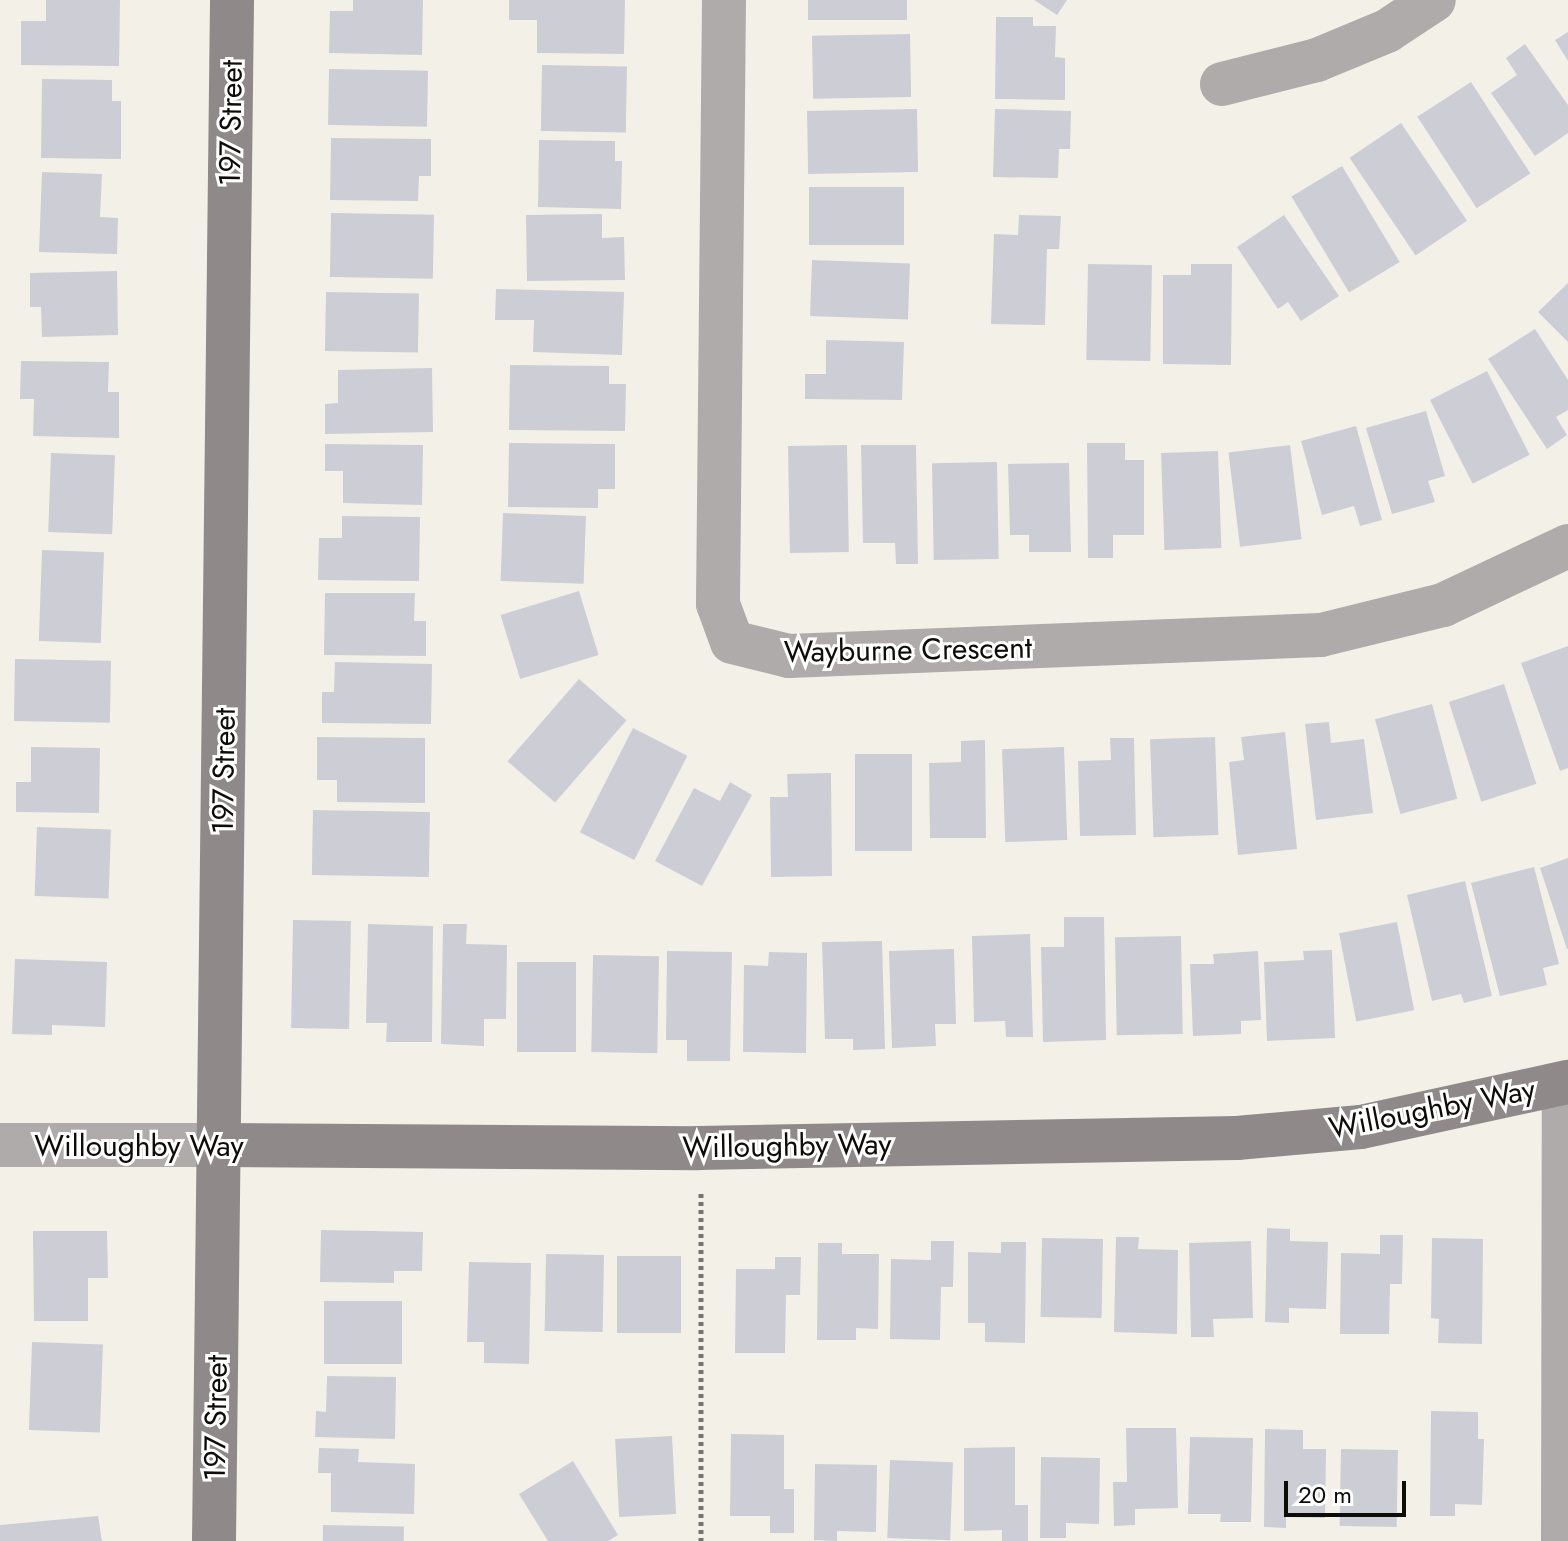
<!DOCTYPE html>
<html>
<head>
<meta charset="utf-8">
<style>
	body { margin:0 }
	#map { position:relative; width:1568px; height:1541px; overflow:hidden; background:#f3f1e7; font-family:Jost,sans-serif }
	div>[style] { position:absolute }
	.building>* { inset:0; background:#cdcdd6; transform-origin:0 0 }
	.path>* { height:5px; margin-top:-2.5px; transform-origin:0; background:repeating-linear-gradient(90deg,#76746e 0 4px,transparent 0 8px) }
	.street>* { height:44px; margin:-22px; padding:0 22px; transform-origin:22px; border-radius:22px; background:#b0abab }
	.secondary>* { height:44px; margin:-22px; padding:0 22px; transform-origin:22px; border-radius:22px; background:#90898a }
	span { translate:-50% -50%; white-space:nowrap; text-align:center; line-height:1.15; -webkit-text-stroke:6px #fff; paint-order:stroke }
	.street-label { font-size:30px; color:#0d0c09 }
	.scale { position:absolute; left:1284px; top:1481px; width:122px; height:36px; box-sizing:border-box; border:4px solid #0d0c09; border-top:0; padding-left:10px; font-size:24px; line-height:28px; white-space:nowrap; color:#0d0c09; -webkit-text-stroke:6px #fff; paint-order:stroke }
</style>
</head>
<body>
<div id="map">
	<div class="building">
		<i style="clip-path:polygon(46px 0,120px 0,119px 66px,21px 65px,21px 21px,46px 21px)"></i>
		<i style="clip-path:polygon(353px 0,423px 0,422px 55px,329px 53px,330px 11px,353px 11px)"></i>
		<i style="clip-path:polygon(509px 0,625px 0,624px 54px,537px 53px,537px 20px,509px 20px)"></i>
		<i style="left:808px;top:0;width:99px;height:20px"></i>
		<i style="clip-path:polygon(1034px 0,1067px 0,1057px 15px)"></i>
		<i style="clip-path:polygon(996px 17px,1033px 17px,1033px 26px,1056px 26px,1055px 57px,1065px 58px,1065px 100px,995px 99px)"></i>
		<i style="clip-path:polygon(1568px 32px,1568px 61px,1555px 40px)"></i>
		<i style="left:910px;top:34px;width:63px;height:98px;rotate:89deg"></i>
		<i style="clip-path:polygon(1525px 44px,1568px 105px,1568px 133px,1535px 156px,1491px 93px,1517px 75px,1506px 58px)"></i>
		<i style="left:542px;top:65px;width:85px;height:66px;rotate:1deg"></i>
		<i style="left:329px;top:69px;width:99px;height:56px;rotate:1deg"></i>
		<i style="clip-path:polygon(42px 79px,112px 80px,112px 101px,121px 101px,121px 159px,41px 158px)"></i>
		<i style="left:1471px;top:82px;width:109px;height:64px;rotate:57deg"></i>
		<i style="left:917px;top:109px;width:63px;height:110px;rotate:89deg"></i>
		<i style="clip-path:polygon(995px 109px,1071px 111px,1070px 149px,1059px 149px,1058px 178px,993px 177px)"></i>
		<i style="left:1401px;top:123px;width:118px;height:62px;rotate:56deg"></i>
		<i style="clip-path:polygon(331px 138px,431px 139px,431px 176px,419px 176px,418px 201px,330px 200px)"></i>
		<i style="clip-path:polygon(539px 140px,615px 141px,615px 161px,622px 161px,621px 209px,538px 207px)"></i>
		<i style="left:1342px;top:166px;width:112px;height:59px;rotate:59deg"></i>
		<i style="clip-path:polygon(42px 172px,102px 174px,100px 217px,118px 218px,117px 254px,39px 252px)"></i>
		<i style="left:809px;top:187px;width:95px;height:58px"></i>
		<i style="left:331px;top:213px;width:103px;height:64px;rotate:1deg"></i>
		<i style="clip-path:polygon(602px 214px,602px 238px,624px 237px,625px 280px,527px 281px,526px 215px)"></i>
		<i style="clip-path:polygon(1019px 215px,1061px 216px,1059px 249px,1047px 249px,1045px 325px,991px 324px,994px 234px,1018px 235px)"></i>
		<i style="clip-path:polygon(1284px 215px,1339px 296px,1301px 321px,1288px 302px,1278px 309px,1237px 247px)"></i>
		<i style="left:812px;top:260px;width:98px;height:56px;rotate:2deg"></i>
		<i style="left:1088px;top:264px;width:64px;height:96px;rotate:1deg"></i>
		<i style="clip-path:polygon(1191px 264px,1232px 264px,1231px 365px,1163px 364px,1163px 275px,1191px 275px)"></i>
		<i style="clip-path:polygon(117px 271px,118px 335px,42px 337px,41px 307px,30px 307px,30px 273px)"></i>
		<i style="clip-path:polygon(1568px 283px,1568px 342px,1538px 312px)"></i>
		<i style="clip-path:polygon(496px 289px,624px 292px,622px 355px,533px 352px,534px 320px,495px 320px)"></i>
		<i style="left:326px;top:292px;width:93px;height:59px;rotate:1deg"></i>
		<i style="clip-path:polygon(1535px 329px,1568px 380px,1568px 410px,1556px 417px,1567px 435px,1547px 449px,1488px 359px)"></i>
		<i style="clip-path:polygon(826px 340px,904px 342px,902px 400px,805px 399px,805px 374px,826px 374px)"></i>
		<i style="clip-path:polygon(21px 361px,109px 362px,108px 392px,119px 392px,119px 438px,33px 436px,34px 399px,20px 399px)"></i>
		<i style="clip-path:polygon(510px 365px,609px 366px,609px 384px,626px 384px,625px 431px,509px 430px)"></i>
		<i style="clip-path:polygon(432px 368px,433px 432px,325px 434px,325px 404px,338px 403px,338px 370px)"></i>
		<i style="left:1487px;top:371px;width:94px;height:64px;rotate:63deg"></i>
		<i style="clip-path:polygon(1426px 411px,1445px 476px,1428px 481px,1435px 502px,1392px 514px,1366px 428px)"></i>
		<i style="clip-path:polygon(1356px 426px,1382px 520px,1360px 526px,1354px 506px,1322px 515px,1301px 441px)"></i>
		<i style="clip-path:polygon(509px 443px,615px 444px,615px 489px,598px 489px,598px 508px,508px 507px)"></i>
		<i style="clip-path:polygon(1087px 443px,1125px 443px,1125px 460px,1144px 460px,1144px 535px,1113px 535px,1113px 558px,1088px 558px)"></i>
		<i style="clip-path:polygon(325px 444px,423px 445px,422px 505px,343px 503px,343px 471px,325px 471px)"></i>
		<i style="left:847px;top:445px;width:107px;height:59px;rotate:89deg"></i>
		<i style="clip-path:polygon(861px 445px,916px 445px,918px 564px,896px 564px,895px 543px,863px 543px)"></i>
		<i style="left:1290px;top:445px;width:95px;height:62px;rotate:83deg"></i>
		<i style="left:1218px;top:451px;width:97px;height:57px;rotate:88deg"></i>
		<i style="left:51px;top:453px;width:64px;height:79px;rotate:2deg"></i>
		<i style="left:997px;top:462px;width:97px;height:65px;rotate:89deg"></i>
		<i style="clip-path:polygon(1069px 463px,1071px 552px,1029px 552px,1029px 535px,1010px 535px,1008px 464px)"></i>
		<i style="left:503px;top:513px;width:83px;height:68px;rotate:2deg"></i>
		<i style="clip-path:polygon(342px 516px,420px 517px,419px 581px,318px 580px,319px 538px,342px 538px)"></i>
		<i style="left:42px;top:550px;width:62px;height:91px;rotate:2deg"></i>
		<i style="left:579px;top:591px;width:67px;height:82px;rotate:73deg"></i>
		<i style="clip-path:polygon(325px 593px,415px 593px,414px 621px,426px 621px,426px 656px,324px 655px)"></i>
		<i style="clip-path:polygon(1568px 646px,1568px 768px,1560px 771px,1521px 663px)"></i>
		<i style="left:15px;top:659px;width:96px;height:62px;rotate:1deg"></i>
		<i style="clip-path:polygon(335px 662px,432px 664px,431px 724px,322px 723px,322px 692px,334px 692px)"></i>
		<i style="left:579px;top:679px;width:63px;height:109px;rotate:41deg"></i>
		<i style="left:1504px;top:684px;width:105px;height:58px;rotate:72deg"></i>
		<i style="left:1432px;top:704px;width:98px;height:59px;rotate:75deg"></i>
		<i style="clip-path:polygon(1329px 722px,1331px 743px,1364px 739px,1373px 813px,1316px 820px,1305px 724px)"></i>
		<i style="left:633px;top:728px;width:61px;height:117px;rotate:27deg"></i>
		<i style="clip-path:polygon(1285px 732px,1297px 849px,1238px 855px,1229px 762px,1244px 760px,1241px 737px)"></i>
		<i style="clip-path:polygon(317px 737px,425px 738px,425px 803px,337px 802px,337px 780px,317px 780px)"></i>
		<i style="left:1215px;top:737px;width:98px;height:65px;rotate:88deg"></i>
		<i style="clip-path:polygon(1110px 738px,1134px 738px,1136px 835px,1080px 836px,1078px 761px,1111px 760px)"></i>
		<i style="clip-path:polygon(985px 740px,986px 838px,930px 838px,929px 763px,961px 762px,961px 741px)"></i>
		<i style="clip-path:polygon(31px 747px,100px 748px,99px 813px,16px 812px,16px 782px,31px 782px)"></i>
		<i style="left:1064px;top:747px;width:93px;height:62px;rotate:88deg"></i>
		<i style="left:855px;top:754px;width:57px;height:97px"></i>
		<i style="clip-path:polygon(831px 773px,832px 876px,771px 877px,770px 797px,788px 797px,787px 774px)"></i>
		<i style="clip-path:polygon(730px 782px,752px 795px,702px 886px,655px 861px,694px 788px,720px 801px)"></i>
		<i style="left:313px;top:810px;width:117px;height:65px;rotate:1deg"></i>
		<i style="left:37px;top:827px;width:74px;height:69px;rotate:2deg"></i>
		<i style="clip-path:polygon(1568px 858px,1568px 949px,1567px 949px,1540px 868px)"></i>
		<i style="clip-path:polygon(1534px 867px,1559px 964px,1543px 968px,1547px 985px,1500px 996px,1471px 883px)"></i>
		<i style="clip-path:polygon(1465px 881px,1492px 996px,1464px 1003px,1461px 994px,1432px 1001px,1407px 895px)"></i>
		<i style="clip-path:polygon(1064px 917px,1104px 917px,1106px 1040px,1043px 1042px,1041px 947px,1064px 947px)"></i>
		<i style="left:293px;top:920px;width:58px;height:108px;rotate:1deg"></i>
		<i style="left:1397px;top:922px;width:90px;height:59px;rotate:79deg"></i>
		<i style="clip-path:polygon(368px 924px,433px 926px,432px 1042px,386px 1042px,387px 1023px,366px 1023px)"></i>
		<i style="clip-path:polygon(443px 924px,467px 924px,466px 944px,507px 945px,506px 1019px,484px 1019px,484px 1046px,441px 1044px)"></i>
		<i style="clip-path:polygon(1030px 934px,1033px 1037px,1006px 1037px,1005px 1021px,974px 1022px,972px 936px)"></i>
		<i style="left:1181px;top:936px;width:98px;height:66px;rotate:89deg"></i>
		<i style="clip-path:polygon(882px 941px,885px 1049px,853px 1050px,853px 1039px,825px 1039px,822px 942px)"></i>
		<i style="clip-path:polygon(954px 949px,956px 1024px,935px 1024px,936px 1046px,892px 1048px,889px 951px)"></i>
		<i style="clip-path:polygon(1332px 950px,1335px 1038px,1267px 1041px,1264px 962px,1304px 960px,1303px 951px)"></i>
		<i style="clip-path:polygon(667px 951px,732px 952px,730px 1061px,687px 1061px,687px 1040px,666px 1040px)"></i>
		<i style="clip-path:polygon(1258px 951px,1261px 1020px,1241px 1021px,1241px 1034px,1193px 1036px,1190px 964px,1214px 964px,1213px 954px)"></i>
		<i style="clip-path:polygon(769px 952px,807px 953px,806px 1053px,743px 1052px,744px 965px,768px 966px)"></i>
		<i style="left:593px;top:955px;width:66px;height:97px;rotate:1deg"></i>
		<i style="clip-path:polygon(15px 959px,107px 962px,105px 1027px,52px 1025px,52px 1035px,12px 1034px)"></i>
		<i style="left:517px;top:962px;width:59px;height:90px"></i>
		<i style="clip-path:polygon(1267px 1228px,1290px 1229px,1290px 1241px,1328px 1242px,1326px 1309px,1289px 1308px,1289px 1323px,1265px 1322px)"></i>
		<i style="clip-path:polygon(321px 1230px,423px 1232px,422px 1271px,394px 1271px,394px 1283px,320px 1282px)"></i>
		<i style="clip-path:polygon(33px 1231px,107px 1231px,108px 1278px,88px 1278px,88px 1321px,34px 1321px)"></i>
		<i style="clip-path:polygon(1380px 1235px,1403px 1235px,1402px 1284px,1390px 1284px,1389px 1334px,1340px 1334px,1341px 1253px,1380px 1254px)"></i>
		<i style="clip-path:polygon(1116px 1237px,1139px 1237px,1138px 1249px,1178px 1250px,1177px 1334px,1114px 1332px)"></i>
		<i style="left:1042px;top:1238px;width:61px;height:79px;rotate:1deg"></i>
		<i style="clip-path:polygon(1432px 1238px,1483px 1239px,1482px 1344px,1438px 1343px,1439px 1319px,1431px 1318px)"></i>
		<i style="clip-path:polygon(931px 1241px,954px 1241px,953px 1287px,941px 1287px,940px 1340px,890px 1339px,891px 1259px,931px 1260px)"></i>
		<i style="clip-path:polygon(1251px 1241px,1253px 1318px,1213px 1319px,1214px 1337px,1191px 1337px,1189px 1243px)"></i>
		<i style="clip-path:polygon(1001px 1242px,1026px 1242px,1025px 1343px,985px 1342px,985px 1323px,968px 1323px,968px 1252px,1001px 1253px)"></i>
		<i style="clip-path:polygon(818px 1243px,842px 1243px,842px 1254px,879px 1254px,878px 1329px,856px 1328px,856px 1340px,817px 1340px)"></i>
		<i style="left:546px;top:1254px;width:58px;height:77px;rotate:1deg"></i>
		<i style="left:617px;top:1256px;width:64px;height:77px"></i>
		<i style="clip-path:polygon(775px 1257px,801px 1257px,800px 1295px,786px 1295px,785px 1353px,735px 1353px,736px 1269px,775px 1269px)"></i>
		<i style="clip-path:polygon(469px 1262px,531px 1263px,529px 1364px,484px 1363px,484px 1342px,467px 1342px)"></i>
		<i style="left:402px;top:1301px;width:63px;height:78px;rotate:90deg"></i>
		<i style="left:32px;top:1342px;width:71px;height:88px;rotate:2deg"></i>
		<i style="clip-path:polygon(327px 1376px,396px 1377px,395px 1439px,315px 1437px,316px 1411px,326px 1412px)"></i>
		<i style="clip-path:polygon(1431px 1411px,1478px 1412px,1478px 1439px,1484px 1439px,1482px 1505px,1455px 1504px,1455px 1516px,1430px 1516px)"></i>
		<i style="clip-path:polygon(1126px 1428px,1176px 1428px,1178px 1508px,1135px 1509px,1135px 1525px,1114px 1526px,1113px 1482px,1127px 1482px)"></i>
		<i style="clip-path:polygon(1265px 1429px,1303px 1430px,1303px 1449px,1326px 1449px,1325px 1518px,1286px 1517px,1286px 1528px,1264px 1527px)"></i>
		<i style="clip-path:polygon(731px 1434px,784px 1435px,784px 1489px,794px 1489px,794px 1533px,770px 1533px,770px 1516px,730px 1516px)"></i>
		<i style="left:672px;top:1436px;width:78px;height:57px;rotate:87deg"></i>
		<i style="clip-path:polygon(1190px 1437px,1253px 1438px,1251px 1522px,1220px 1522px,1221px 1514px,1188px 1514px)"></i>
		<i style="clip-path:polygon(1015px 1447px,1015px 1505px,1028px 1505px,1028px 1541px,1002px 1541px,1002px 1530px,964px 1531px,964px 1448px)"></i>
		<i style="clip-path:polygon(319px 1448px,359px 1449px,358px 1462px,415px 1464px,414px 1514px,331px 1512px,331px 1473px,318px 1473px)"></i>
		<i style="left:1341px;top:1449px;width:57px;height:77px;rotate:1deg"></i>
		<i style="clip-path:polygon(1041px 1457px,1100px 1458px,1099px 1524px,1066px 1523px,1066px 1538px,1040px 1538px)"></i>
		<i style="left:890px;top:1460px;width:63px;height:78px;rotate:2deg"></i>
		<i style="clip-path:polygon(573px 1461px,618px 1535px,608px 1541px,548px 1541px,519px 1494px)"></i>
		<i style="clip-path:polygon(815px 1464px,877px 1465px,876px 1532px,837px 1531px,837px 1541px,814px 1540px)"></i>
		<i style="clip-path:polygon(98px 1516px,102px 1541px,0 1541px,0 1525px)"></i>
		<i style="left:323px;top:1525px;width:81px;height:16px;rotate:1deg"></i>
	</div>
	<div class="path">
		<i style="left:701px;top:1541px;width:351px;rotate:-90deg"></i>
	</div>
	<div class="street">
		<i style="left:724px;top:0;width:604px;rotate:90.57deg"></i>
		<i style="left:718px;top:604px;width:40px;rotate:69.8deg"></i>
		<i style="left:732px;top:642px;width:59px;rotate:13.8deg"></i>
		<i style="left:789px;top:656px;width:532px;rotate:-2.26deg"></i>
		<i style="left:1321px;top:635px;width:126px;rotate:-13.8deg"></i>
		<i style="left:1443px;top:605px;width:138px;rotate:-25.3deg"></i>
		<i style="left:1222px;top:84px;width:98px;rotate:-14.2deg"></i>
		<i style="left:1317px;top:60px;width:76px;rotate:-22.5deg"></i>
		<i style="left:1387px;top:31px;width:56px;rotate:-33.4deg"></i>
		<i style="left:0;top:1145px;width:219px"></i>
		<i style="left:1563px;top:1541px;width:458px;rotate:-89.9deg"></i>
	</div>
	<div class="secondary">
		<i style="left:219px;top:1145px;width:479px;rotate:0.4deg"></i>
		<i style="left:698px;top:1148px;width:539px;rotate:-1.06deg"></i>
		<i style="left:1237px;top:1138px;width:124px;rotate:-5.1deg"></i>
		<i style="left:1361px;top:1127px;width:212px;rotate:-12.3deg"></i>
		<i style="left:214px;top:1541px;width:1541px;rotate:-89.33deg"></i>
	</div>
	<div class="street-label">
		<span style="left:231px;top:123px;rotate:-89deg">197 Street</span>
		<span style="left:908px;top:650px;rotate:-1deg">Wayburne Crescent</span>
		<span style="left:224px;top:771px;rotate:-89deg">197 Street</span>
		<span style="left:1432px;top:1109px;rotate:-11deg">Willoughby Way</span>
		<span style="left:139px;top:1146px">Willoughby Way</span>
		<span style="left:787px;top:1146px;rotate:-1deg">Willoughby Way</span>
		<span style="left:216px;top:1418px;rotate:-89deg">197 Street</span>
	</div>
	<div class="scale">20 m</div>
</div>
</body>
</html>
